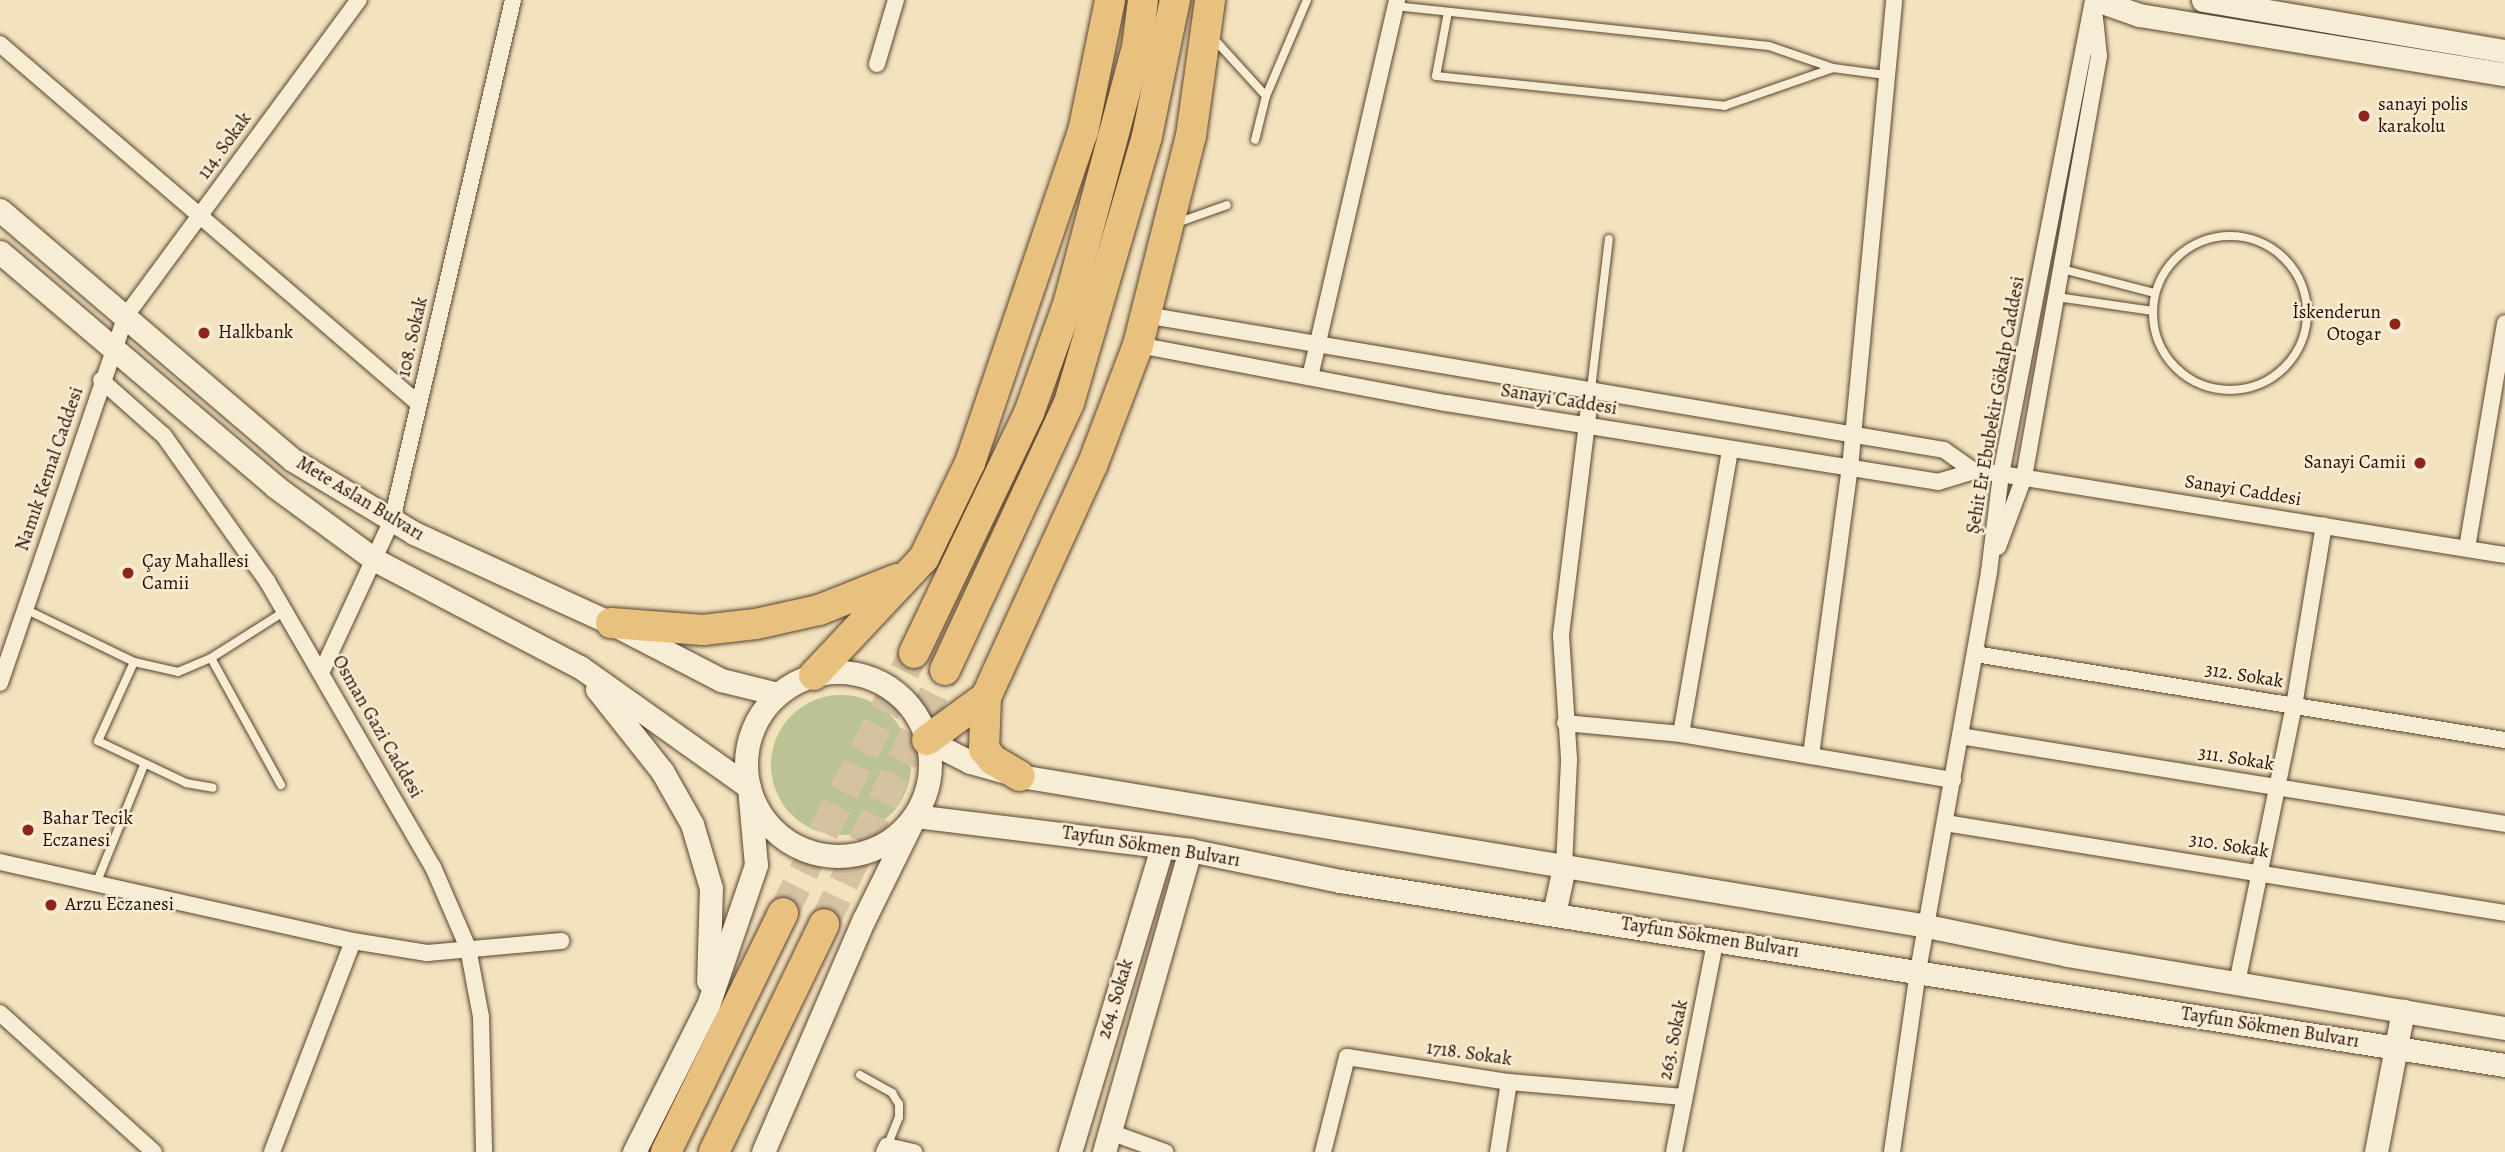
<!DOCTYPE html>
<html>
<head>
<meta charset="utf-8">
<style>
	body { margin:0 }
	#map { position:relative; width:2505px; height:1152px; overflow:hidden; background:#f2e2bd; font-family:Alegreya,serif }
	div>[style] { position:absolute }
	.green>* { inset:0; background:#bac391 }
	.round { border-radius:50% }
	.highway-tunnel>* { height:30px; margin-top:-15px; transform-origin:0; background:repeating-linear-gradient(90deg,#d4c2a1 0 30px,transparent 0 45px) }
	.roads { filter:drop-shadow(0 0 2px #5a4330) drop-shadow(0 0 2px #5a4330) }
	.lane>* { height:8px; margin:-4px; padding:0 4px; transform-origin:4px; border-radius:4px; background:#f7ecd4 }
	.lane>.ring { margin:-4px; padding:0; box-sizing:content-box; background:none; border:8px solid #f7ecd4; border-radius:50% }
	.street>* { height:16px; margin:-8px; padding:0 8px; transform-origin:8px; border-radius:8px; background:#f7ecd4 }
	.secondary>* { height:23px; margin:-11.5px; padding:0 11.5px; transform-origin:11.5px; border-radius:11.5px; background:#f7ecd4 }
	.secondary>.ring { margin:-11.5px; padding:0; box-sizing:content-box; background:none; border:23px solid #f7ecd4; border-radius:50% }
	.highway>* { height:30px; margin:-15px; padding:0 15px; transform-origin:15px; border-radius:15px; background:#e9c17e }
	.dots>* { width:19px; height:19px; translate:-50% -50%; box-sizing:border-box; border:4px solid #f7ecd4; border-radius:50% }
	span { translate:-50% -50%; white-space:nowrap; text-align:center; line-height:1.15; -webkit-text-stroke:5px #f7ecd4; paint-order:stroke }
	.poi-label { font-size:19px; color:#270e01 }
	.left { translate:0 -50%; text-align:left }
	.right { translate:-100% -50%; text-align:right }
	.street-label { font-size:19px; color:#270e01 }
</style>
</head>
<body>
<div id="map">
	<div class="green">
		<i class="round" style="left:771px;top:695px;width:140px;height:140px"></i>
	</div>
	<div class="highway-tunnel">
		<i style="left:783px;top:913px;width:291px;rotate:-63.3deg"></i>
		<i style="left:824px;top:924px;width:281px;rotate:-64.5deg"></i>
	</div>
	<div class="roads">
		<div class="lane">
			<i style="left:1395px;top:6px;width:376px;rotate:6.1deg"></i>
			<i style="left:1769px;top:46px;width:68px;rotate:19deg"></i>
			<i style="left:1833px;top:68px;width:53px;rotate:7.5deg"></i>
			<i style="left:1448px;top:12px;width:65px;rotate:100.6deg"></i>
			<i style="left:1436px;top:76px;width:290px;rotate:5.9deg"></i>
			<i style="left:1724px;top:106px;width:115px;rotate:-19.2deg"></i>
			<i style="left:1214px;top:39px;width:77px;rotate:47.6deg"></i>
			<i style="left:1266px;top:96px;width:45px;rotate:104deg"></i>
			<i style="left:1266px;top:96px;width:104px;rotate:-66.9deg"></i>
			<i style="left:1177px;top:223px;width:53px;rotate:-19.8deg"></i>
			<i class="ring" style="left:2153px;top:236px;width:146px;height:146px"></i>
			<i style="left:2062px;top:269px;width:96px;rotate:14.5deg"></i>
			<i style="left:2057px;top:297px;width:97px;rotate:8.3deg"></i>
			<i style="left:1591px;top:389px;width:151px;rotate:-83.2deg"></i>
			<i style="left:25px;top:609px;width:121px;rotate:25.9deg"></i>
			<i style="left:134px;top:662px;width:45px;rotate:12.8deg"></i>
			<i style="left:178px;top:672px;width:36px;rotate:-23deg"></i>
			<i style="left:211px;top:658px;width:145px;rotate:61.1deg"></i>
			<i style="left:211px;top:658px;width:88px;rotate:-32.4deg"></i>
			<i style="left:134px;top:662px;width:87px;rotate:114.5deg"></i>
			<i style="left:98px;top:741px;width:98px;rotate:25.5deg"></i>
			<i style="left:186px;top:783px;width:27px;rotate:10deg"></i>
			<i style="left:96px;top:884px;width:128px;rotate:-68deg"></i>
			<i style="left:860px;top:1075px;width:37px;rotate:29deg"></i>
			<i style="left:892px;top:1093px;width:13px;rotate:58deg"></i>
			<i style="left:899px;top:1104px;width:13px;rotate:90deg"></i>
			<i style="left:899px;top:1117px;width:31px;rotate:112deg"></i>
		</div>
		<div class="street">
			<i style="left:0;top:44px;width:552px;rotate:40.67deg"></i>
			<i style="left:877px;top:64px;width:67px;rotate:-73.5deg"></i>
			<i style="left:1145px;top:315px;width:810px;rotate:9.59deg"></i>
			<i style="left:1944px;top:450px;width:37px;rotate:35deg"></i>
			<i style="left:1138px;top:345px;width:313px;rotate:10.7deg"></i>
			<i style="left:1446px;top:403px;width:498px;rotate:9.1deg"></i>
			<i style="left:1938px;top:482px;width:38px;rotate:-17deg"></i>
			<i style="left:1974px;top:471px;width:27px;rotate:6deg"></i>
			<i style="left:2001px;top:474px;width:510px;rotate:9.13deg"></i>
			<i style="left:1310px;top:377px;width:387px;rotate:-77deg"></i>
			<i style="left:101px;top:380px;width:84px;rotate:41.6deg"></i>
			<i style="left:164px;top:436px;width:178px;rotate:54.6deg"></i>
			<i style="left:267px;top:581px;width:331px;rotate:59.9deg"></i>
			<i style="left:433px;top:867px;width:88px;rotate:66.6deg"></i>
			<i style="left:468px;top:948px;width:70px;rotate:79.3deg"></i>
			<i style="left:481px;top:1017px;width:135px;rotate:88.7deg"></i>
			<i style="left:1998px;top:547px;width:75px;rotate:-69.6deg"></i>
			<i style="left:2024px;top:477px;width:428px;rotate:-79.9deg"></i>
			<i style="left:2099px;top:56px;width:39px;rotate:-96deg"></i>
			<i style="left:2467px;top:548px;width:228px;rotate:-80.4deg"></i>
			<i style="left:1975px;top:654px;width:537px;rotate:9.22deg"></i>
			<i style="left:321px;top:673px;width:169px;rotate:-65.1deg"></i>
			<i style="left:392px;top:520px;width:534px;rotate:-76.9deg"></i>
			<i style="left:0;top:683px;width:387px;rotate:-71.1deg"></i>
			<i style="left:125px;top:317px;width:394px;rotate:-53.6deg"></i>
			<i style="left:1565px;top:723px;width:117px;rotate:5.4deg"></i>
			<i style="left:1681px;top:734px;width:276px;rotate:9.6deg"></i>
			<i style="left:1681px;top:734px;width:289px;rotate:-80.2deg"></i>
			<i style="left:1960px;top:736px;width:552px;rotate:9.17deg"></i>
			<i style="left:1811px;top:755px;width:290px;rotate:-82.3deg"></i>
			<i style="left:1850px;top:468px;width:470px;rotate:-84.6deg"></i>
			<i style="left:1945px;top:823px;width:567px;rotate:9.13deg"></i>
			<i style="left:0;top:862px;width:362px;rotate:12.6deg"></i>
			<i style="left:353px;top:941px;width:75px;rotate:9.2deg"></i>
			<i style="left:427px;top:953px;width:135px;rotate:-5.1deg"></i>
			<i style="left:1564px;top:867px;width:108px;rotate:-87.3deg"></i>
			<i style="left:1569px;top:759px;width:124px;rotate:-93.7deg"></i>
			<i style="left:1561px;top:635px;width:248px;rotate:-83deg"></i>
			<i style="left:2237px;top:983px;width:283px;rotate:-78.4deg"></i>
			<i style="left:2294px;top:706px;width:183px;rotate:-80.6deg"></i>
			<i style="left:0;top:1013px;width:207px;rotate:42.1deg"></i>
			<i style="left:1110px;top:1132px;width:59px;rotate:20deg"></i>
			<i style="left:272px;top:1152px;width:226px;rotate:-69deg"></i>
			<i style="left:884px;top:1152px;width:7px;rotate:-63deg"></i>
			<i style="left:887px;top:1146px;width:28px;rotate:13deg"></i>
			<i style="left:1323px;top:1152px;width:98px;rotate:-75.8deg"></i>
			<i style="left:1347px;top:1057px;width:164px;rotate:8.8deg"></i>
			<i style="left:1509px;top:1082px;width:175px;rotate:4.9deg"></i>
			<i style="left:1498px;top:1152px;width:71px;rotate:-81.1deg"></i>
			<i style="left:1674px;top:1152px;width:218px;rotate:-78.9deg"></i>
			<i style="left:1892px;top:1152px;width:183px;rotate:-81.8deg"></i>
			<i style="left:1918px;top:971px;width:405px;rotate:-79.9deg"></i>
			<i style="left:1989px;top:572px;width:99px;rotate:-83deg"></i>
			<i style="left:2001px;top:474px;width:483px;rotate:-79deg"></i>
		</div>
		<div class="secondary">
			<i style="left:2096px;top:0;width:46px;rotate:19.2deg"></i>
			<i style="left:2139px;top:15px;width:371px;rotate:9.2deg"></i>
			<i style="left:2203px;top:0;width:306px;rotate:9.6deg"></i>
			<i style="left:0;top:210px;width:385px;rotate:40.5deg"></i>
			<i style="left:293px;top:460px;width:141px;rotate:31.1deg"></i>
			<i style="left:414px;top:533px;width:217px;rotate:24.6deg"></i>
			<i style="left:611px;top:623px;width:124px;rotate:27.4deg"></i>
			<i style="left:721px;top:680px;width:59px;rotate:13.8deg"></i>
			<i style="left:0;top:252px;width:362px;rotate:40.4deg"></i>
			<i style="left:276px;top:487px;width:123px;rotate:36.4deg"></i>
			<i style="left:375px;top:560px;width:231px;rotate:27.6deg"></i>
			<i style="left:580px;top:667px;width:207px;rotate:35.4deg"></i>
			<i style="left:749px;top:787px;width:78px;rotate:84.9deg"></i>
			<i style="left:756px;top:865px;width:148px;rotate:108.9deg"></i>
			<i style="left:708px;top:1005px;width:165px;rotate:116.7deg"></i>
			<i class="ring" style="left:746px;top:672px;width:161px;height:161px"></i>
			<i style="left:597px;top:689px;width:105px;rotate:51.6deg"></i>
			<i style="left:662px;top:771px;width:61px;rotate:60.5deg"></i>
			<i style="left:692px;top:824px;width:67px;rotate:73.5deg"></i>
			<i style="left:711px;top:888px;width:93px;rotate:91.8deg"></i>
			<i style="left:927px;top:740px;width:48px;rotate:27.1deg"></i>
			<i style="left:970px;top:762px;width:52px;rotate:15.6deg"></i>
			<i style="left:1020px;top:776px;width:919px;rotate:9.39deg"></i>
			<i style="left:1927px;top:926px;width:144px;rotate:11.6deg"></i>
			<i style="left:2068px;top:955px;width:443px;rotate:9.5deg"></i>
			<i style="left:1554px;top:914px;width:48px;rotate:-78deg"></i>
			<i style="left:763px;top:1152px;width:254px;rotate:-66.6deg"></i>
			<i style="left:864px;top:919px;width:115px;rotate:-63.7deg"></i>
			<i style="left:915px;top:816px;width:277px;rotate:7deg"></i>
			<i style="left:1190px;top:850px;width:153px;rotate:11.7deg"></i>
			<i style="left:1340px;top:881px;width:1179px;rotate:8.98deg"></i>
			<i style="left:1070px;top:1152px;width:319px;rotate:-73.2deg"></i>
			<i style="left:1104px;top:1152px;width:314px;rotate:-74.1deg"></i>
			<i style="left:2376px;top:1152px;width:144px;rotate:-79.2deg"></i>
		</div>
		<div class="highway">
			<i style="left:611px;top:623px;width:92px;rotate:4.4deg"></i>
			<i style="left:703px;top:630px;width:53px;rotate:-6.5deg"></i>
			<i style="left:756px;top:624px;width:65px;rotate:-12.5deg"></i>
			<i style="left:819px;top:610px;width:84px;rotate:-21.7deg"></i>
			<i style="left:914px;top:653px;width:266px;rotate:-64.4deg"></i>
			<i style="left:1029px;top:413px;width:119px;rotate:-70.3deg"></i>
			<i style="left:1069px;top:301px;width:262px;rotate:-75deg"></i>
			<i style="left:1137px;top:48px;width:48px;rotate:-82.9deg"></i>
			<i style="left:945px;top:670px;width:294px;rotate:-65.1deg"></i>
			<i style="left:1069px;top:403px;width:278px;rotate:-73.7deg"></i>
			<i style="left:1147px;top:136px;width:139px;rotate:-78.4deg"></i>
			<i style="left:814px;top:675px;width:161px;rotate:-46.8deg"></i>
			<i style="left:924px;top:558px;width:106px;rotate:-64.2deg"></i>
			<i style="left:970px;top:463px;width:350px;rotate:-71.2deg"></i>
			<i style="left:1083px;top:132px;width:135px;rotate:-78.4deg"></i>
			<i style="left:986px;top:697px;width:52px;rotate:92.2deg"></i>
			<i style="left:984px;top:749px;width:14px;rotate:51deg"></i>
			<i style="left:993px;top:760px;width:31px;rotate:31deg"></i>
			<i style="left:927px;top:740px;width:73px;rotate:-36.1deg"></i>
			<i style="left:986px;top:697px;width:254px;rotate:-65.4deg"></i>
			<i style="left:1092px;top:466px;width:129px;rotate:-69.2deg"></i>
			<i style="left:1138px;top:345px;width:216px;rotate:-75.8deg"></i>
			<i style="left:1191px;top:136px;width:137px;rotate:-82deg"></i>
			<i style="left:666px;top:1152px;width:266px;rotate:-63.9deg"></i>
			<i style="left:714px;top:1152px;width:253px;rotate:-64.2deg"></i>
		</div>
	</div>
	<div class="dots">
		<i style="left:2364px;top:116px;background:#8f2418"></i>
		<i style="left:2395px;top:324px;background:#8f2418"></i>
		<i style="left:204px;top:333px;background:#8f2418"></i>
		<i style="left:2420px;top:463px;background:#8f2418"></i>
		<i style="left:128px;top:573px;background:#8f2418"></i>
		<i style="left:28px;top:830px;background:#8f2418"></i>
		<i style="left:51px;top:905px;background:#8f2418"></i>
	</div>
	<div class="poi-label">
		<span class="left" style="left:2378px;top:116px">sanayi polis<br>karakolu</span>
		<span class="right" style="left:2381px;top:324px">İskenderun<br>Otogar</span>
		<span class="left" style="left:218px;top:333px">Halkbank</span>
		<span class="right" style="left:2406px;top:463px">Sanayi Camii</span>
		<span class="left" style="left:142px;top:573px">Çay Mahallesi<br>Camii</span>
		<span class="left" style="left:42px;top:830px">Bahar Tecik<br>Eczanesi</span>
		<span class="left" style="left:65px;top:905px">Arzu Eczanesi</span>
	</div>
	<div class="street-label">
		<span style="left:225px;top:146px;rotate:-54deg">114. Sokak</span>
		<span style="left:413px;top:337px;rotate:-77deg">108. Sokak</span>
		<span style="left:1559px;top:400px;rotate:9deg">Sanayi Caddesi</span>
		<span style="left:1996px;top:405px;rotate:-80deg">Şehit Er Ebubekir Gökalp Caddesi</span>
		<span style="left:50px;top:469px;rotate:-71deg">Namık Kemal Caddesi</span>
		<span style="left:2243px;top:491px;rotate:9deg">Sanayi Caddesi</span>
		<span style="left:360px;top:499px;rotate:31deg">Mete Aslan Bulvarı</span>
		<span style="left:2244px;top:676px;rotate:9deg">312. Sokak</span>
		<span style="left:377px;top:727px;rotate:60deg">Osman Gazi Caddesi</span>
		<span style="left:2236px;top:759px;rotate:9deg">311. Sokak</span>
		<span style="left:2229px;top:846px;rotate:9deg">310. Sokak</span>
		<span style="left:1151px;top:847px;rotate:9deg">Tayfun Sökmen Bulvarı</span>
		<span style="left:1710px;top:938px;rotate:9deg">Tayfun Sökmen Bulvarı</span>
		<span style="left:1116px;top:999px;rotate:-73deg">264. Sokak</span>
		<span style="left:2270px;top:1028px;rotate:9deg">Tayfun Sökmen Bulvarı</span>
		<span style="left:1674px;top:1040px;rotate:-78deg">263. Sokak</span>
		<span style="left:1469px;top:1054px;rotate:8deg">1718. Sokak</span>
	</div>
</div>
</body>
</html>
